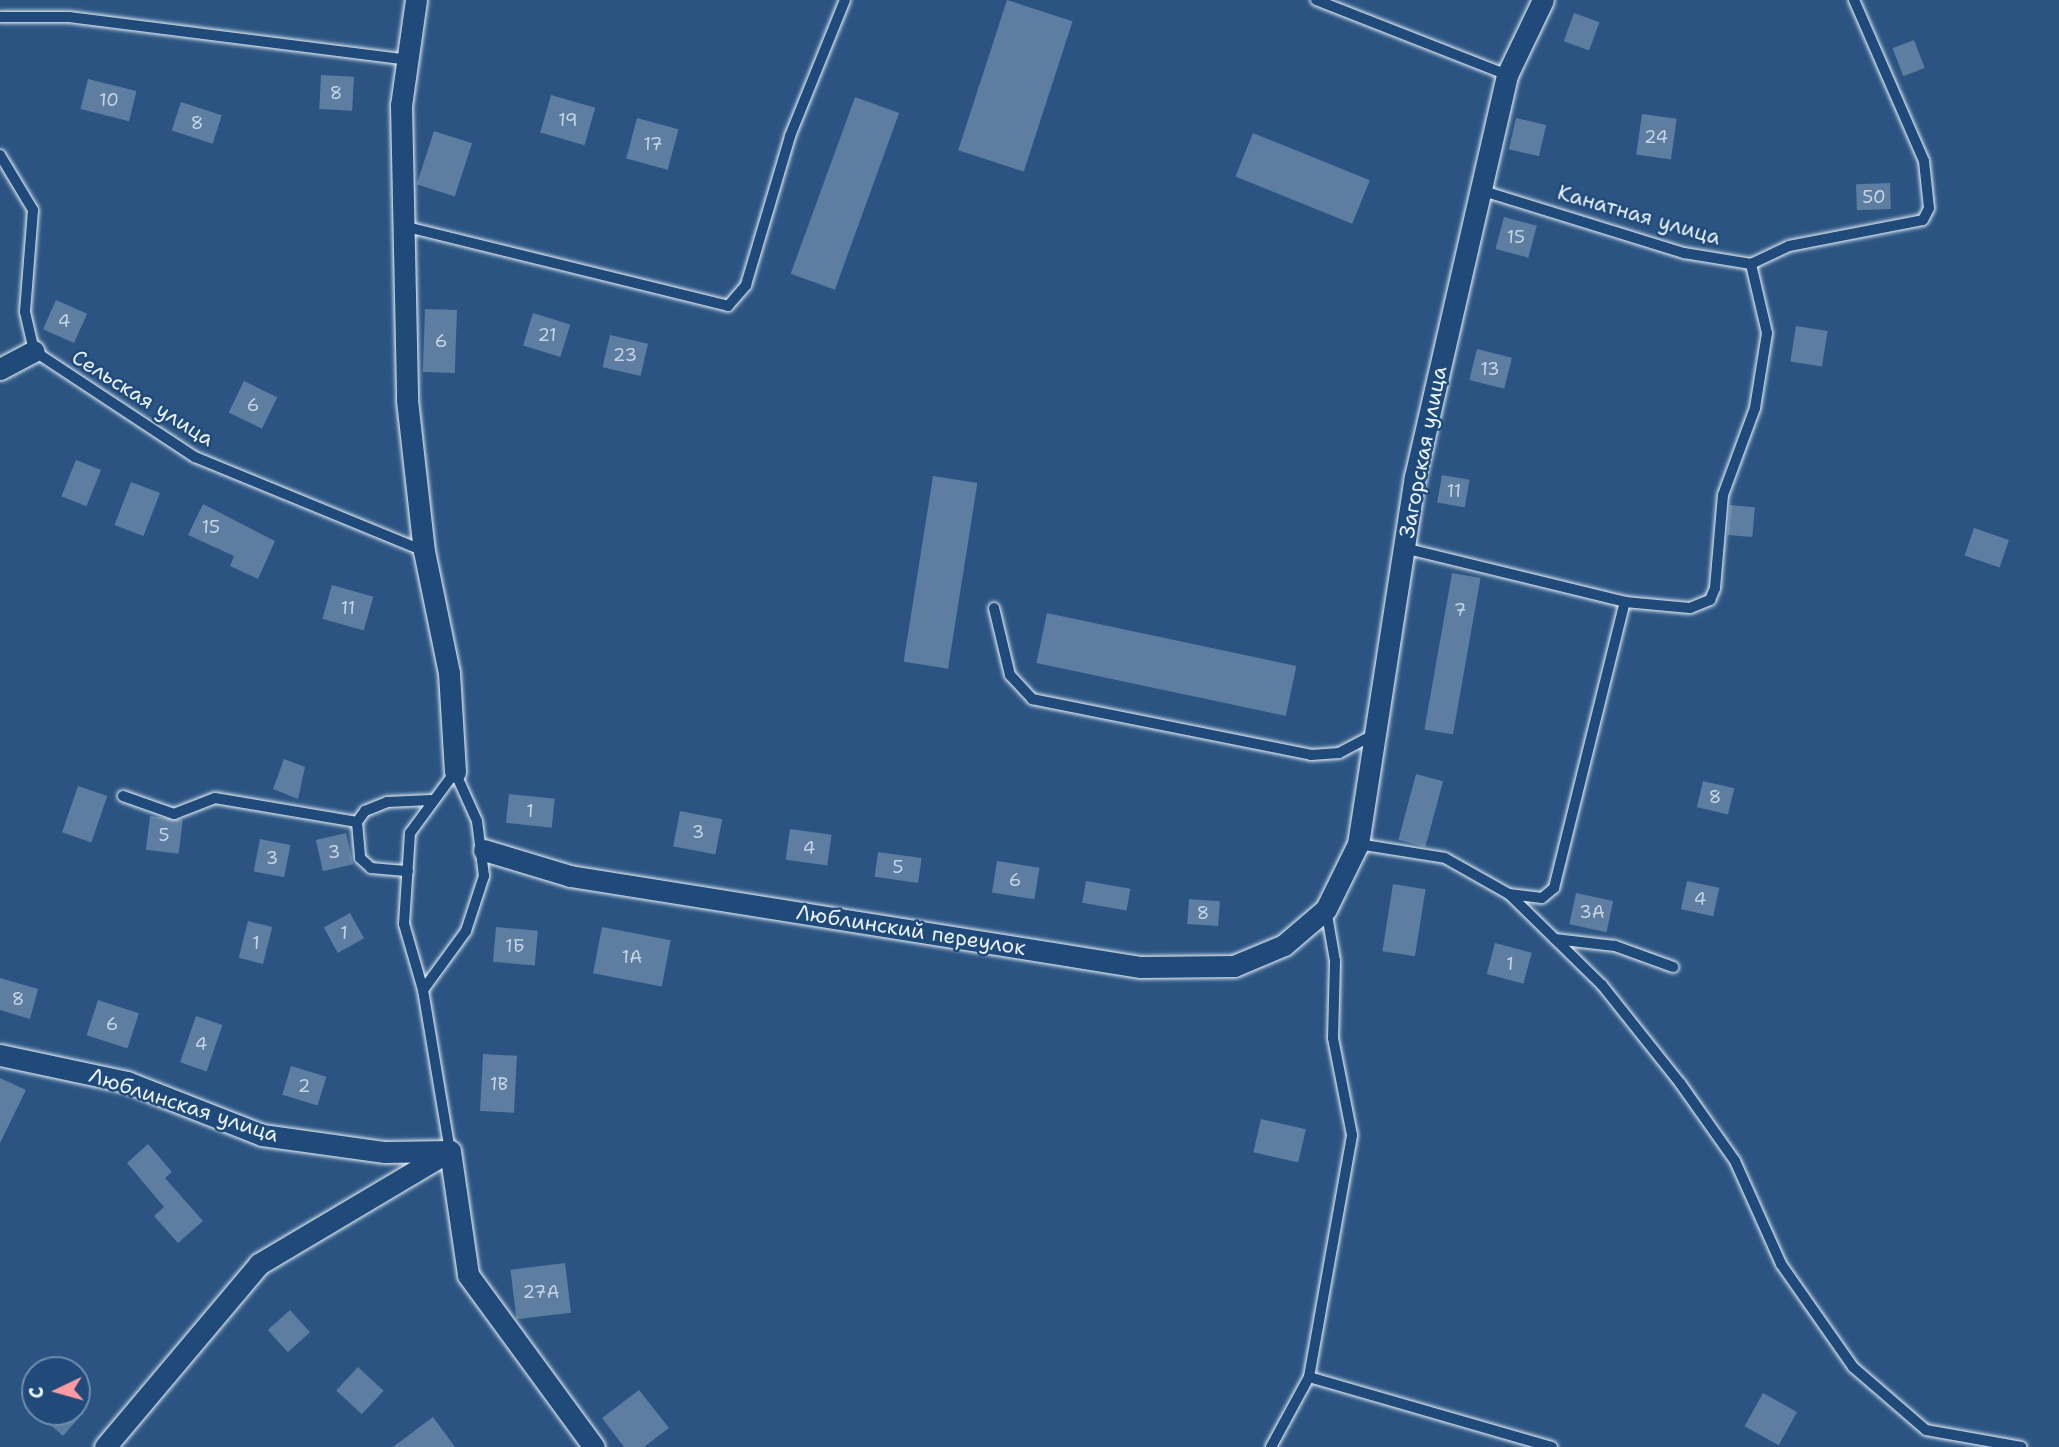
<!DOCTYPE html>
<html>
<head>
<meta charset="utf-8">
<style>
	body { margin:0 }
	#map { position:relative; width:2059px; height:1447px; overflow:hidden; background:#2b5482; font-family:"Shantell Sans",sans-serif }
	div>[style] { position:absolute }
	.building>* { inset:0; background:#5d7da1; transform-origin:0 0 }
	.roads { filter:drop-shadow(0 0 2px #e8f1f8) drop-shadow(0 0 2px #e8f1f8) }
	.service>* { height:10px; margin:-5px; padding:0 5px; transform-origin:5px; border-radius:5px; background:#1f4a7a }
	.minor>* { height:21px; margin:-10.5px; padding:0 10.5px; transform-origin:10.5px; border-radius:10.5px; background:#1f4a7a }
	span { translate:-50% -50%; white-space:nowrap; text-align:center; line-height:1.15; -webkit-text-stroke:5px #1f4a7a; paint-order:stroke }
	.number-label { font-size:18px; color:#c5d4e2 }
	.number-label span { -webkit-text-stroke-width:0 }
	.street-label { font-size:21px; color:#e8f1f8 }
	.north { position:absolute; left:21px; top:1356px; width:70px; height:70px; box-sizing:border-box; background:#1f4a7a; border:2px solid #6f8dac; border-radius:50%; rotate:265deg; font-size:19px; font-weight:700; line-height:28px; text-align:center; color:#e8f1f8 }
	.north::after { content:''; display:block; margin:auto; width:24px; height:32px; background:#ff9aa2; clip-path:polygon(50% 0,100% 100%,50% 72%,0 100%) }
</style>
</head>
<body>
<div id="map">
	<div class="building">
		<i style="left:1007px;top:0;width:69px;height:158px;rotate:18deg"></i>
		<i style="left:1574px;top:13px;width:27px;height:30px;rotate:20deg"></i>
		<i style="left:1914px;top:40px;width:30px;height:23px;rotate:69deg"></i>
		<i style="left:321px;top:75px;width:33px;height:34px;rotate:3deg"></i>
		<i style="left:88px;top:79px;width:50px;height:31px;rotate:14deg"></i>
		<i style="left:551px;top:95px;width:46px;height:39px;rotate:16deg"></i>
		<i style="left:855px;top:97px;width:47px;height:188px;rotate:20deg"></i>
		<i style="left:181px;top:102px;width:43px;height:30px;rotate:18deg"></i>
		<i style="left:1642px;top:114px;width:35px;height:41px;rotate:8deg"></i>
		<i style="left:637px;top:118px;width:43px;height:42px;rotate:15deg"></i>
		<i style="left:1516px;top:118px;width:31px;height:32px;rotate:13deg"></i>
		<i style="left:434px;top:131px;width:40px;height:56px;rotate:18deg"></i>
		<i style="left:1253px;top:133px;width:126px;height:47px;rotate:22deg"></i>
		<i style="left:1890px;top:183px;width:26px;height:34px;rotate:88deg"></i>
		<i style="left:1504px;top:217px;width:34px;height:33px;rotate:15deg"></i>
		<i style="left:56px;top:300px;width:34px;height:32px;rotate:24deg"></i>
		<i style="left:425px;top:309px;width:32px;height:63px;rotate:2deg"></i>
		<i style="left:533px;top:313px;width:39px;height:34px;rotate:17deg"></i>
		<i style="left:1796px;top:326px;width:32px;height:36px;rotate:9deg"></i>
		<i style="left:610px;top:335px;width:39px;height:33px;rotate:13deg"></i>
		<i style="left:1477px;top:349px;width:36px;height:32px;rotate:14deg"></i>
		<i style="left:244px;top:381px;width:37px;height:35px;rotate:26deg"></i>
		<i style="left:76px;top:460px;width:27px;height:39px;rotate:22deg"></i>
		<i style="left:1442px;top:475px;width:28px;height:28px;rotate:10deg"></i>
		<i style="left:933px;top:476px;width:45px;height:188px;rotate:9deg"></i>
		<i style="left:131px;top:482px;width:31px;height:46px;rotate:21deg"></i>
		<i style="clip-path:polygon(203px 504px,275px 541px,258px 579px,230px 566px,234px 556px,188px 535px)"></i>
		<i style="left:1730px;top:505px;width:25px;height:30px;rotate:5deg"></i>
		<i style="left:1974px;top:528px;width:37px;height:29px;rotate:19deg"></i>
		<i style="left:1452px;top:573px;width:29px;height:159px;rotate:10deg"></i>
		<i style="left:332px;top:585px;width:43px;height:35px;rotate:16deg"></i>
		<i style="left:1047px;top:613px;width:255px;height:51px;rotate:12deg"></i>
		<i style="clip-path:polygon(284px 759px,305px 767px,298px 799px,273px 789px)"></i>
		<i style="left:1416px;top:774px;width:28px;height:68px;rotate:15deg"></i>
		<i style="left:1703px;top:781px;width:32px;height:27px;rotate:13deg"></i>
		<i style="left:78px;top:786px;width:31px;height:49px;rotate:19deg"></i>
		<i style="left:509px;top:794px;width:46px;height:29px;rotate:6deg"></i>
		<i style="left:680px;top:811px;width:43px;height:36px;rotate:11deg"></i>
		<i style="left:150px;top:816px;width:33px;height:34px;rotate:7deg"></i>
		<i style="left:790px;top:829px;width:42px;height:31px;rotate:8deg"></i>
		<i style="left:346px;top:833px;width:32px;height:31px;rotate:77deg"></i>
		<i style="left:260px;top:839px;width:31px;height:33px;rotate:11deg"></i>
		<i style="left:878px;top:852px;width:44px;height:25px;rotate:8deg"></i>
		<i style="left:997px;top:861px;width:43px;height:32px;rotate:9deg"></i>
		<i style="left:1086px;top:881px;width:45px;height:22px;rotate:10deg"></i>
		<i style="left:1687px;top:881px;width:33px;height:29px;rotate:12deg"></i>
		<i style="left:1393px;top:884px;width:33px;height:68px;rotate:9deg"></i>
		<i style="left:1576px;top:893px;width:38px;height:32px;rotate:12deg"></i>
		<i style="left:1189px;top:899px;width:31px;height:25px;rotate:4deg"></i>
		<i style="left:350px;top:913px;width:29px;height:30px;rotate:61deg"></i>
		<i style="left:248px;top:921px;width:25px;height:38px;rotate:14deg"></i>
		<i style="left:496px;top:927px;width:42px;height:35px;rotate:5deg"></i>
		<i style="left:602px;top:927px;width:70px;height:47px;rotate:11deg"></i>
		<i style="left:1495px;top:943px;width:38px;height:32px;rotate:15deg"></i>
		<i style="clip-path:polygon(0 978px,38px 989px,30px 1019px,0 1010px)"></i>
		<i style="left:98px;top:1000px;width:43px;height:37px;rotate:18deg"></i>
		<i style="left:196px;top:1016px;width:28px;height:49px;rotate:19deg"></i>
		<i style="left:483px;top:1054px;width:34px;height:57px;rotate:3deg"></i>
		<i style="left:291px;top:1066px;width:37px;height:30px;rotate:17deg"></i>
		<i style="clip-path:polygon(0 1078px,26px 1090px,0 1143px)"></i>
		<i style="left:1261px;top:1119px;width:46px;height:34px;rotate:13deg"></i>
		<i style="clip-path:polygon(148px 1144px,172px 1172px,165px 1178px,203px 1221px,178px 1243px,154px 1216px,164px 1207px,127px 1163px)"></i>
		<i style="left:565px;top:1263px;width:50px;height:55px;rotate:83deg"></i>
		<i style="left:290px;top:1310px;width:30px;height:30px;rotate:48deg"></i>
		<i style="left:358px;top:1367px;width:35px;height:32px;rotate:43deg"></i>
		<i style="clip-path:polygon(639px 1390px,669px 1428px,644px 1447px,624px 1447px,602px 1418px)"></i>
		<i style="left:1763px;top:1393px;width:39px;height:38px;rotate:29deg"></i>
		<i style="clip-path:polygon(36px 1412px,84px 1412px,63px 1436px)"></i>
		<i style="clip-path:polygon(433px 1417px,455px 1447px,393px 1447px)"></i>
	</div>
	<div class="roads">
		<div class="service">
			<i style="left:1316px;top:0;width:205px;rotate:21.4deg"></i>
			<i style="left:0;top:17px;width:69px"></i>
			<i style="left:69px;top:17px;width:337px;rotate:7.2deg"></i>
			<i style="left:0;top:155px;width:64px;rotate:59deg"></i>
			<i style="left:33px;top:210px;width:102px;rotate:94.5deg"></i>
			<i style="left:25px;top:312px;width:40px;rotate:77deg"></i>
			<i style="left:34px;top:351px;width:193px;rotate:33.4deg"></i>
			<i style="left:195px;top:457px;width:248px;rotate:22.3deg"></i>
			<i style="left:1480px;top:190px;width:214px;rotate:17.2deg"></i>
			<i style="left:1684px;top:253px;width:68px;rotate:9.3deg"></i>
			<i style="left:1751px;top:264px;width:42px;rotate:-25.3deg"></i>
			<i style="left:1789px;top:246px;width:136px;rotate:-11deg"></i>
			<i style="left:1923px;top:220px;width:13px;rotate:-63deg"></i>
			<i style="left:1929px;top:208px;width:47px;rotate:-96.1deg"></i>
			<i style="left:1924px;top:161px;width:176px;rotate:-113.5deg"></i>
			<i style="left:403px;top:226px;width:335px;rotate:13.8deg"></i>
			<i style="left:728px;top:306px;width:28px;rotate:-49deg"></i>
			<i style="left:746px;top:285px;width:155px;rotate:-73.5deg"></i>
			<i style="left:790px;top:136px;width:147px;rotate:-68deg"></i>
			<i style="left:1404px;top:548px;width:228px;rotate:13.7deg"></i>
			<i style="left:994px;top:608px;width:69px;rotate:76.6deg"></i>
			<i style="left:1010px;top:675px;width:33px;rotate:47deg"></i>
			<i style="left:1032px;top:699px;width:285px;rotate:11.3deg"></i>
			<i style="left:1311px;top:755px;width:28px;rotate:-4deg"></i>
			<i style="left:1339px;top:753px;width:41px;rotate:-27.8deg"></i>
			<i style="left:123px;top:796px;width:54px;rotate:19.4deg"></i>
			<i style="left:174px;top:814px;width:44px;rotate:-21.3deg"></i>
			<i style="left:215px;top:798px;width:144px;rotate:9.6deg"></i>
			<i style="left:357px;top:822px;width:36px;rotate:85deg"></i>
			<i style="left:360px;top:858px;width:15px;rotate:42deg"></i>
			<i style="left:371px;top:868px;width:37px;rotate:5deg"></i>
			<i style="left:357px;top:822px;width:14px;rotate:-54deg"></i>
			<i style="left:365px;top:811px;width:24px;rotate:-22deg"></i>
			<i style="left:387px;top:802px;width:44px;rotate:-2.6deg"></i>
			<i style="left:1358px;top:844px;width:88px;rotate:9.1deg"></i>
			<i style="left:1445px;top:858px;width:73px;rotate:29.4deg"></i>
			<i style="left:1509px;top:894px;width:130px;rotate:44.4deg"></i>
			<i style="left:1602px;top:985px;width:125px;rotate:51.5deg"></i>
			<i style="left:1680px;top:1083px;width:95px;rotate:54.8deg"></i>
			<i style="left:1735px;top:1161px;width:113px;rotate:65.9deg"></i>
			<i style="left:1781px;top:1264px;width:126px;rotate:55deg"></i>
			<i style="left:1853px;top:1367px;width:96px;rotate:40.8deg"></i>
			<i style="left:1926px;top:1430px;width:97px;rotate:10.1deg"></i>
			<i style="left:1509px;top:894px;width:33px;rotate:7deg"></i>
			<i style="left:1542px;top:898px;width:16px;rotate:-40deg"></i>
			<i style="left:1554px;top:888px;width:295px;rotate:-76.1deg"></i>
			<i style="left:1625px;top:602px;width:65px;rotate:5.3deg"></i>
			<i style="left:1690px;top:608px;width:22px;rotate:-22deg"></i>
			<i style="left:1710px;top:600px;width:13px;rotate:-67deg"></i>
			<i style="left:1715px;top:588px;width:93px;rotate:-85.1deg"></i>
			<i style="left:1723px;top:495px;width:93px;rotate:-69.8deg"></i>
			<i style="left:1755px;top:408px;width:76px;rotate:-80.9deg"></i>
			<i style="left:1767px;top:333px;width:71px;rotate:-103.1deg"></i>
			<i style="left:1555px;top:939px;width:60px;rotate:6.7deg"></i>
			<i style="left:1615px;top:946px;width:62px;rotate:19.9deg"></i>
			<i style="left:423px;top:990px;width:73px;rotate:-53.9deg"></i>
			<i style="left:466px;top:931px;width:58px;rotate:-71.9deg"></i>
			<i style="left:484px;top:876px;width:55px;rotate:-97.3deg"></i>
			<i style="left:477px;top:821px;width:54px;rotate:-114.2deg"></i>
			<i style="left:455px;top:772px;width:76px;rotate:126.4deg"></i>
			<i style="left:410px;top:833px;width:91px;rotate:93.8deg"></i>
			<i style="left:404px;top:924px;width:69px;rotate:73.9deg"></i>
			<i style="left:423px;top:990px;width:163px;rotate:80.5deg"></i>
			<i style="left:1309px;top:1377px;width:253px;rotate:16.1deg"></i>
			<i style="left:1271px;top:1447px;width:80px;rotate:-61.5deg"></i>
			<i style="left:1309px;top:1377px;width:246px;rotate:-79.9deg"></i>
			<i style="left:1352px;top:1135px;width:99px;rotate:-101.1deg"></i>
			<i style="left:1333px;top:1038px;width:77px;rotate:-88.5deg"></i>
			<i style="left:1335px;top:961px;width:53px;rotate:-99.8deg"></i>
		</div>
		<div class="minor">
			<i style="left:416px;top:0;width:106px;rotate:98.1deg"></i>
			<i style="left:401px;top:105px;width:295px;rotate:88.8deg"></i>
			<i style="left:407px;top:400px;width:152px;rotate:83.6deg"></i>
			<i style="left:424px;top:551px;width:125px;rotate:78.4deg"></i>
			<i style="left:449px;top:673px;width:99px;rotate:86.5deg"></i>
			<i style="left:0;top:369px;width:38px;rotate:-28deg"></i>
			<i style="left:484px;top:850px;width:90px;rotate:16.8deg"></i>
			<i style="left:570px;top:876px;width:578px;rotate:9.06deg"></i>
			<i style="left:1141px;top:967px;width:93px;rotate:-0.6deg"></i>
			<i style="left:1234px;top:966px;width:54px;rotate:-22.8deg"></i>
			<i style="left:1284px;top:945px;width:55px;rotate:-40.6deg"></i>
			<i style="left:1326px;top:909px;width:72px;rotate:-63.8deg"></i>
			<i style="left:1358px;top:844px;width:371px;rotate:-81.2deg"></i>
			<i style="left:1415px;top:477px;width:412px;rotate:-77.1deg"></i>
			<i style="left:1507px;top:75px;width:83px;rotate:-64.4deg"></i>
			<i style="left:0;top:1055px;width:130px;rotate:12deg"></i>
			<i style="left:127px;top:1082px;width:145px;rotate:21.4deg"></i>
			<i style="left:262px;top:1135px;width:124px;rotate:7.9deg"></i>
			<i style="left:385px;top:1152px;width:65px;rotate:-0.9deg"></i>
			<i style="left:450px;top:1151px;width:125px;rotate:81.7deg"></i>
			<i style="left:468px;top:1275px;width:213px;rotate:53.8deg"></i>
			<i style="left:105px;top:1447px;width:239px;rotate:-49.9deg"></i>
			<i style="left:259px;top:1264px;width:220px;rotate:-30.7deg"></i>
		</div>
	</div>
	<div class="number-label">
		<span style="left:336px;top:93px">8</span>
		<span style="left:109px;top:100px">10</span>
		<span style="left:568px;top:120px">19</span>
		<span style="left:197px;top:123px">8</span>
		<span style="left:1656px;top:137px">24</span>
		<span style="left:653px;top:144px">17</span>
		<span style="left:1874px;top:197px">50</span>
		<span style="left:1516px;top:237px">15</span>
		<span style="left:64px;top:321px">4</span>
		<span style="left:547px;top:335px">21</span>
		<span style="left:441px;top:341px">6</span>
		<span style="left:625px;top:355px">23</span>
		<span style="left:1490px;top:369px">13</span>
		<span style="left:253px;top:405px">6</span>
		<span style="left:1454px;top:491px">11</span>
		<span style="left:211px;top:527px">15</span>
		<span style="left:348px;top:608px">11</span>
		<span style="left:1460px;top:610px">7</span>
		<span style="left:1715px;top:797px">8</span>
		<span style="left:530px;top:811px">1</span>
		<span style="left:698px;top:832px">3</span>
		<span style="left:164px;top:835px">5</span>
		<span style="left:809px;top:848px">4</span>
		<span style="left:334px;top:852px">3</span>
		<span style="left:272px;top:858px">3</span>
		<span style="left:898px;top:867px">5</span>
		<span style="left:1015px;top:880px">6</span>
		<span style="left:1700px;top:899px">4</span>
		<span style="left:1592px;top:912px">3А</span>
		<span style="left:1203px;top:913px">8</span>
		<span style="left:344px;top:933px">1</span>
		<span style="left:256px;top:943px">1</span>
		<span style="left:515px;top:946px">1Б</span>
		<span style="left:632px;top:957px">1А</span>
		<span style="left:1510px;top:964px">1</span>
		<span style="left:18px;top:999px">8</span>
		<span style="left:112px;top:1024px">6</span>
		<span style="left:201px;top:1044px">4</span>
		<span style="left:499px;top:1084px">1В</span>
		<span style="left:304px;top:1086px">2</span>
		<span style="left:541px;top:1292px">27А</span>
	</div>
	<div class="street-label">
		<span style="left:1639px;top:215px;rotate:16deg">Канатная улица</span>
		<span style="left:143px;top:398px;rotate:32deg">Сельская улица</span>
		<span style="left:1423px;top:452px;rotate:-79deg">Загорская улица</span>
		<span style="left:911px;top:930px;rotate:9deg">Люблинский переулок</span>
		<span style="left:184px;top:1105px;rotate:18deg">Люблинская улица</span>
	</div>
	<div class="north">С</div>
</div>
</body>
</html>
